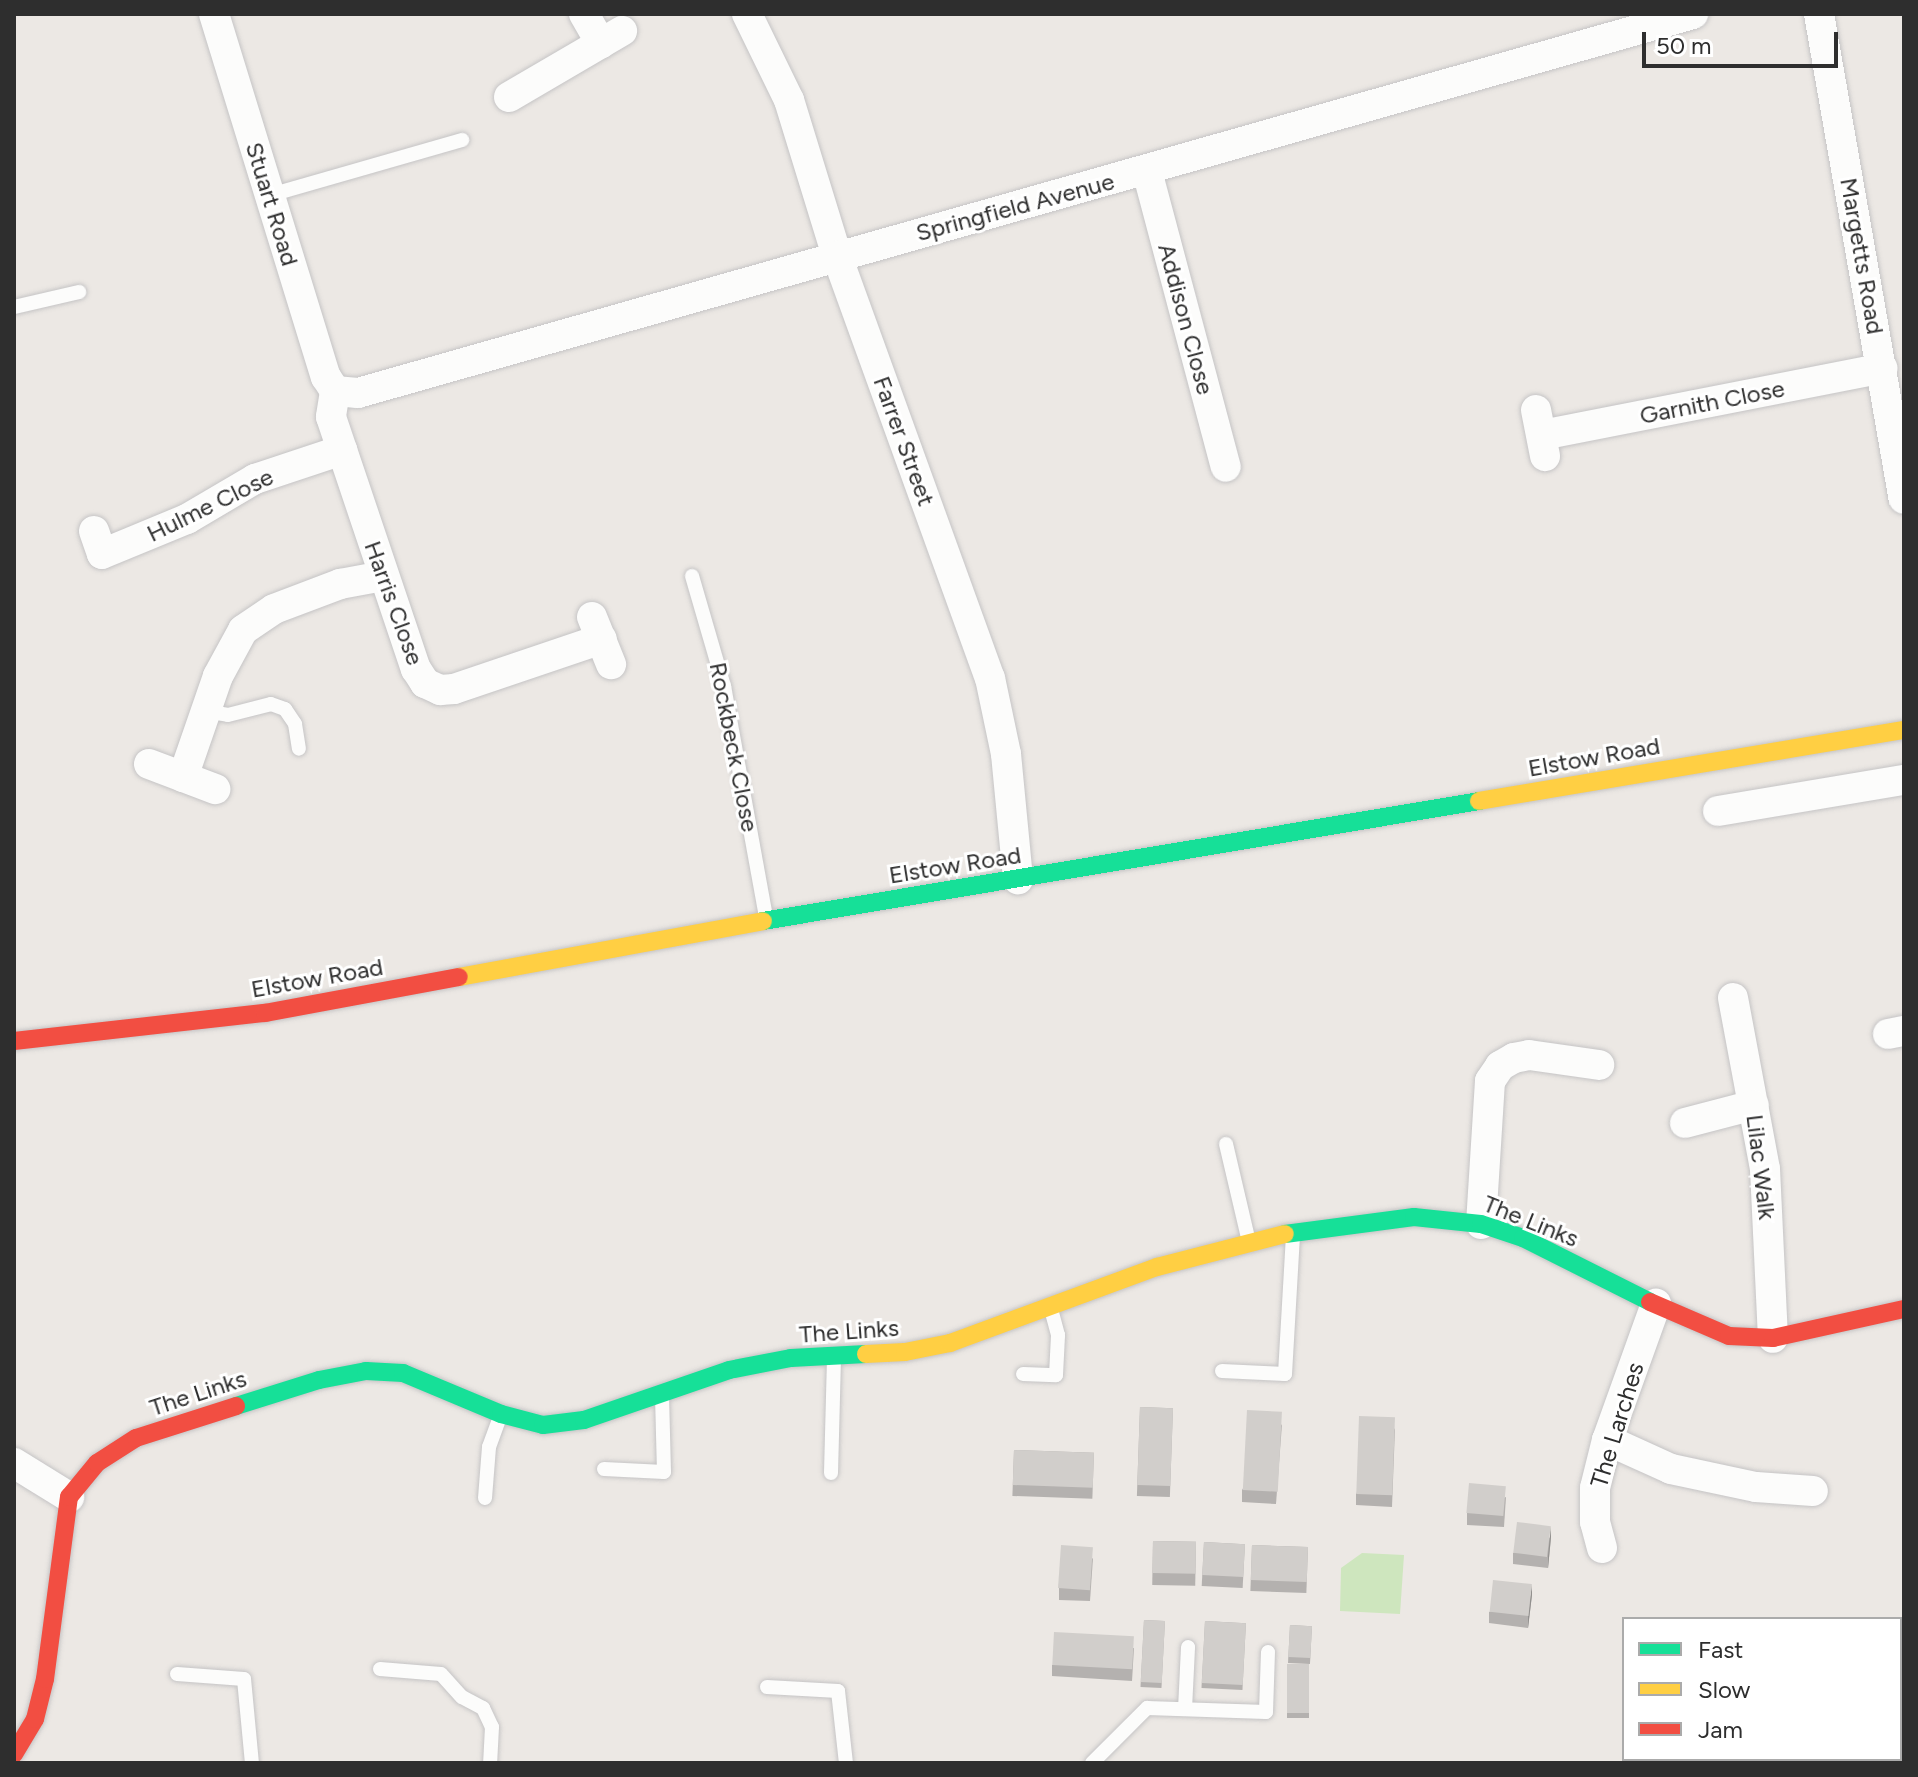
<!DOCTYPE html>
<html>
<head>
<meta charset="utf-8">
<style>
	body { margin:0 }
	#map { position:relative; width:1918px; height:1777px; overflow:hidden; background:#ece8e4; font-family:Figtree,sans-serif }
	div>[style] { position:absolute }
	.green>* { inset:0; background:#cee6be }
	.roads { filter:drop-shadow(0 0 2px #c5c4c5) drop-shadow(0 0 2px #c5c4c5) }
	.lane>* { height:14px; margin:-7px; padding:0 7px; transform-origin:7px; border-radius:7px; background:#fcfcfb }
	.street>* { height:30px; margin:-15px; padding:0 15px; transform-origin:15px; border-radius:15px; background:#fcfcfb }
	.fast>* { height:18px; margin:-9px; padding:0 9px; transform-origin:9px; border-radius:9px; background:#16e098 }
	.slow>* { height:18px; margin:-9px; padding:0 9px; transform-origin:9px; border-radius:9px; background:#ffcf43 }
	.jam>* { height:18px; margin:-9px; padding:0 9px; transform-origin:9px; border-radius:9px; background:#f24e42 }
	.wall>* { inset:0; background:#b4b1af; transform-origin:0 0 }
	.shaded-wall>* { inset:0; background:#92908e }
	.building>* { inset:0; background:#d1cecb; transform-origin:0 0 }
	span { translate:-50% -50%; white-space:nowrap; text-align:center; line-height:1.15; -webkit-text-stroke:6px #fff; paint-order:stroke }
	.street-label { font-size:24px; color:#2e2e2e }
	.frame { position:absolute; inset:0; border:16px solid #2e2e2e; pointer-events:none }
	.legend { position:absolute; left:1622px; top:1617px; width:280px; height:144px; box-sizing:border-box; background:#fff; border:2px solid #ababab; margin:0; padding:10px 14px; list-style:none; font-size:24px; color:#2e2e2e }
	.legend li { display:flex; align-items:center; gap:16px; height:40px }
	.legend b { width:40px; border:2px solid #ababab }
	.scale { position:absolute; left:1642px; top:32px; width:196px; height:36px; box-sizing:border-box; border:4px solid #2e2e2e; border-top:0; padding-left:10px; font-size:24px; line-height:28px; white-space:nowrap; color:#2e2e2e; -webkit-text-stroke:6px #fff; paint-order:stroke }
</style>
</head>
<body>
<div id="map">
	<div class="green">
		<i style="clip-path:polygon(1362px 1553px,1404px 1555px,1400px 1614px,1340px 1611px,1341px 1568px)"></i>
	</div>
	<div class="roads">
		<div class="lane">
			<i style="left:270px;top:195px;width:200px;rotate:-16deg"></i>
			<i style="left:14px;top:307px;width:67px;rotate:-13deg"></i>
			<i style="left:692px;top:576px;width:115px;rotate:73.8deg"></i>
			<i style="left:724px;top:686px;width:234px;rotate:79.7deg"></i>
			<i style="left:206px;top:711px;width:22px;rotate:10deg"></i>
			<i style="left:228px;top:715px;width:44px;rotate:-14.3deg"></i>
			<i style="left:271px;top:704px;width:15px;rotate:20deg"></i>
			<i style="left:285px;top:709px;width:18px;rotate:56deg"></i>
			<i style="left:295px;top:724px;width:25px;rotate:81deg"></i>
			<i style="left:1226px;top:1144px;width:97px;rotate:76.8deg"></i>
			<i style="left:1222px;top:1371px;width:63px;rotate:2.7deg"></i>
			<i style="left:1285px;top:1374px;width:138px;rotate:-86.7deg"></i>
			<i style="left:1023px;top:1374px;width:33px;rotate:2deg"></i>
			<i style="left:1056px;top:1375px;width:40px;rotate:-87.1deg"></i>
			<i style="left:1058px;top:1335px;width:28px;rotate:-105deg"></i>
			<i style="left:604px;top:1469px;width:60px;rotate:2.9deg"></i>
			<i style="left:664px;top:1472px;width:75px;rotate:-91.5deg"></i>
			<i style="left:831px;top:1473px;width:115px;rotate:-88.5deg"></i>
			<i style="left:485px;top:1498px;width:51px;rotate:-85.5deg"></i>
			<i style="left:489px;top:1447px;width:30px;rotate:-70deg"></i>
			<i style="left:380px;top:1669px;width:61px;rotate:4.7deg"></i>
			<i style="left:441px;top:1674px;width:31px;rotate:48deg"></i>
			<i style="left:462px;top:1697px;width:24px;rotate:28deg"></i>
			<i style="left:483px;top:1708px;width:21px;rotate:65deg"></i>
			<i style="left:492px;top:1727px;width:36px;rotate:93deg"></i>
			<i style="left:177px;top:1674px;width:67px;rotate:4.3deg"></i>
			<i style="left:244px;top:1679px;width:84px;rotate:84.6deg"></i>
			<i style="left:767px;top:1687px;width:71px;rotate:3.2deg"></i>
			<i style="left:838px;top:1691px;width:72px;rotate:83.7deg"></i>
			<i style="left:1185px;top:1709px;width:62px;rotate:-87.2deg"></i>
			<i style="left:1900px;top:1758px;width:4px"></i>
			<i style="left:1092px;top:1763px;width:78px;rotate:-45deg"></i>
			<i style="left:1147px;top:1708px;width:119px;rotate:1.9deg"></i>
			<i style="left:1266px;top:1712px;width:60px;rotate:-88.1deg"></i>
		</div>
		<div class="street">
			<i style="left:214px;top:14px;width:380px;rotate:72.9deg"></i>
			<i style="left:326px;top:377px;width:17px;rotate:57deg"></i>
			<i style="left:584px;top:14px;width:34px;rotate:60deg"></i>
			<i style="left:747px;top:14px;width:96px;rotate:64deg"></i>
			<i style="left:789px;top:100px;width:163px;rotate:72.9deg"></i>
			<i style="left:837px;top:256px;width:449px;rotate:70.1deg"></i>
			<i style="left:990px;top:678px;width:78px;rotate:78.1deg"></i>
			<i style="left:1006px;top:754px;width:126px;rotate:84.5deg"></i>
			<i style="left:1819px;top:14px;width:492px;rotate:80.1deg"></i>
			<i style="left:509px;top:97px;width:131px;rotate:-30.3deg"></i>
			<i style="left:1147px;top:171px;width:306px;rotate:75.1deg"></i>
			<i style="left:335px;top:391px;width:23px;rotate:5deg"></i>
			<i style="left:358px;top:393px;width:1388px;rotate:-15.85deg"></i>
			<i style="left:335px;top:391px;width:26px;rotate:99deg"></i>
			<i style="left:331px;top:417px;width:266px;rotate:71.4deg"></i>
			<i style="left:416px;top:669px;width:17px;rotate:57deg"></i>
			<i style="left:425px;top:683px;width:17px;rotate:25deg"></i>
			<i style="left:440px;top:690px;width:14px;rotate:-4deg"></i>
			<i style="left:454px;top:689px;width:156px;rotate:-18.7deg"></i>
			<i style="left:1536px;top:410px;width:47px;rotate:78.9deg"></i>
			<i style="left:1542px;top:435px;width:347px;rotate:-11.1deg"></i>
			<i style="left:94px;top:531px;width:24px;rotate:71deg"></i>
			<i style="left:102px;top:554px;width:92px;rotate:-22.4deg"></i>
			<i style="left:187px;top:519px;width:79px;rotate:-30.5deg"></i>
			<i style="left:255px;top:479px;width:92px;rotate:-18.4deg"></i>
			<i style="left:592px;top:617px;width:51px;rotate:68deg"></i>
			<i style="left:149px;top:764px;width:71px;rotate:20.7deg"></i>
			<i style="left:183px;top:777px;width:107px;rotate:-70.9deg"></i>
			<i style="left:218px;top:676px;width:52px;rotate:-61.5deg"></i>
			<i style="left:243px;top:630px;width:37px;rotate:-34deg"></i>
			<i style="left:274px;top:609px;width:71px;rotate:-20.7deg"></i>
			<i style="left:340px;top:584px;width:44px;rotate:-10.5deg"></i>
			<i style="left:1718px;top:811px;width:189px;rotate:-9.5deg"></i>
			<i style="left:1733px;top:998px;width:174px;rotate:79.4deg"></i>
			<i style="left:1765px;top:1169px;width:169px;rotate:87.3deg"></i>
			<i style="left:1888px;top:1034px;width:16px;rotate:-11deg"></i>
			<i style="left:1685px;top:1123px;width:71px;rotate:-14.6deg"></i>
			<i style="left:1481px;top:1224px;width:143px;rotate:-86.4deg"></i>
			<i style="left:1490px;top:1081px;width:18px;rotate:-56deg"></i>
			<i style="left:1500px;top:1066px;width:16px;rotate:-30deg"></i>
			<i style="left:1514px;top:1058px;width:15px;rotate:-11deg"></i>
			<i style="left:1529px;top:1055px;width:71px;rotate:8.1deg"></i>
			<i style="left:1607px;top:1440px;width:70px;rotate:24.4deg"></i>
			<i style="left:1671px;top:1469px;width:87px;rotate:12deg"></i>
			<i style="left:1756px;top:1487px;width:57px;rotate:4deg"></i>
			<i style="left:14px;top:1463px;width:65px;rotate:31.7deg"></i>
			<i style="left:1602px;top:1548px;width:27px;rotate:-105deg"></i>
			<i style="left:1595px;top:1522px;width:34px;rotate:-90deg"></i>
			<i style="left:1595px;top:1488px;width:49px;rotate:-76deg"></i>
			<i style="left:1607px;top:1440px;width:145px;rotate:-70.2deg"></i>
			<i style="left:1649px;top:1759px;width:4px;rotate:90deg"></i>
		</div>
		<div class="fast">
			<i style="left:763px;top:921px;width:726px;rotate:-9.51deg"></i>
			<i style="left:1285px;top:1234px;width:130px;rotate:-7.5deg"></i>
			<i style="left:1414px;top:1217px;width:67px;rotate:6deg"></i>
			<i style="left:1481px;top:1224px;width:44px;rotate:18.4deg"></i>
			<i style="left:1523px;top:1238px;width:142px;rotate:26.7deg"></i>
			<i style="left:236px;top:1406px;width:87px;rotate:-17.4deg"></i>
			<i style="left:319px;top:1380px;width:48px;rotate:-10.8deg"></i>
			<i style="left:366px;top:1371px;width:37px;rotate:3deg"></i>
			<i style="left:403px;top:1373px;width:106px;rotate:22.7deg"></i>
			<i style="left:501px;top:1414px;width:43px;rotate:14.7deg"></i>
			<i style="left:543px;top:1425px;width:41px;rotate:-7deg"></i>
			<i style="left:584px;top:1420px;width:153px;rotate:-19deg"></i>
			<i style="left:729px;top:1370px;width:63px;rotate:-11deg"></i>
			<i style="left:791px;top:1358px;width:75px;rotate:-3.1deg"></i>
		</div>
		<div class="slow">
			<i style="left:1479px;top:801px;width:431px;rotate:-9.5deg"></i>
			<i style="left:459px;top:977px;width:309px;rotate:-10.4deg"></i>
			<i style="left:866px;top:1354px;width:39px;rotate:-3deg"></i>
			<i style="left:905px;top:1352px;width:46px;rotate:-11.3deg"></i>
			<i style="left:950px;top:1343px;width:221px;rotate:-20.2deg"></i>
			<i style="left:1157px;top:1267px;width:132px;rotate:-14.5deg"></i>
		</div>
		<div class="jam">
			<i style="left:14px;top:1041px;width:253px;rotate:-6.4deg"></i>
			<i style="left:265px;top:1013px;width:197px;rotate:-10.5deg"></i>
			<i style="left:1650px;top:1302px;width:86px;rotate:23.3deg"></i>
			<i style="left:1729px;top:1336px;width:44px;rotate:2.6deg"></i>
			<i style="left:1773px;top:1338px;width:134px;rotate:-12.5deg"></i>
			<i style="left:14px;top:1754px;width:41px;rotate:-59deg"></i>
			<i style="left:35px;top:1719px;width:41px;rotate:-76deg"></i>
			<i style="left:45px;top:1679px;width:184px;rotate:-82.5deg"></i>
			<i style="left:69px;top:1497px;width:44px;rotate:-50.5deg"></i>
			<i style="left:97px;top:1463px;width:46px;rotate:-32.7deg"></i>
			<i style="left:136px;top:1438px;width:105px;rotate:-17.7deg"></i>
		</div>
	</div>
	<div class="wall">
		<i style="left:1140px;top:1407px;width:33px;height:89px;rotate:2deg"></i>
		<i style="clip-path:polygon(1282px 1424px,1276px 1504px,1242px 1502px,1242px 1490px)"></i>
		<i style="clip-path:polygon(1395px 1428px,1392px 1507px,1356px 1505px,1356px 1494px)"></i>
		<i style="left:1014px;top:1450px;width:80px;height:46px;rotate:2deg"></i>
		<i style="clip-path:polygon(1506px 1497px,1504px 1527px,1467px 1525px,1467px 1513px)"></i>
		<i style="clip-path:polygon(1551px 1537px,1548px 1568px,1513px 1564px,1513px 1553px)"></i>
		<i style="left:1153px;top:1541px;width:43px;height:44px;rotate:1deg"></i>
		<i style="left:1204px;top:1542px;width:41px;height:44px;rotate:3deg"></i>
		<i style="left:1252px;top:1545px;width:56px;height:46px;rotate:2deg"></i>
		<i style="clip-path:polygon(1093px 1558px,1090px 1601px,1059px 1600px,1059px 1588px)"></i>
		<i style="clip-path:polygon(1532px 1595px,1528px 1628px,1489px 1623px,1489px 1612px)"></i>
		<i style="left:1144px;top:1620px;width:21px;height:67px;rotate:3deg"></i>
		<i style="left:1205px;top:1621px;width:41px;height:67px;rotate:3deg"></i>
		<i style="left:1290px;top:1625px;width:22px;height:38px;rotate:3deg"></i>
		<i style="clip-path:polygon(1134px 1648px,1132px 1681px,1052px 1676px,1052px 1665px)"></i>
		<i style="left:1287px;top:1664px;width:22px;height:54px"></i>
	</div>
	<div class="shaded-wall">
		<i style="clip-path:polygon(1551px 1526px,1551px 1537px,1548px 1568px,1548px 1556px)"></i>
		<i style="clip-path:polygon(1532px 1584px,1532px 1595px,1528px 1628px,1528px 1616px)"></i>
	</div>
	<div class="building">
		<i style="left:1140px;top:1407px;width:33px;height:78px;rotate:2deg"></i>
		<i style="left:1247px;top:1410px;width:35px;height:80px;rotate:3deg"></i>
		<i style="left:1359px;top:1416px;width:36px;height:78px;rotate:2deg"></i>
		<i style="left:1014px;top:1450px;width:80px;height:35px;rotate:2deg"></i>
		<i style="left:1469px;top:1483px;width:37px;height:30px;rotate:5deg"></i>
		<i style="left:1517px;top:1522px;width:34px;height:31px;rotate:7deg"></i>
		<i style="left:1153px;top:1541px;width:43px;height:32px;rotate:1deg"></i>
		<i style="left:1204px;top:1542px;width:41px;height:33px;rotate:3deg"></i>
		<i style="left:1061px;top:1545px;width:32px;height:43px;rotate:4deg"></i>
		<i style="left:1252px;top:1545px;width:56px;height:35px;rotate:2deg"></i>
		<i style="left:1493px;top:1580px;width:39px;height:32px;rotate:6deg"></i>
		<i style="left:1144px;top:1620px;width:21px;height:62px;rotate:3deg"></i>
		<i style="left:1205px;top:1621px;width:41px;height:62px;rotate:3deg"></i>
		<i style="left:1290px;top:1625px;width:22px;height:32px;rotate:3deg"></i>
		<i style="left:1054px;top:1632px;width:80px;height:33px;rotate:3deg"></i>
		<i style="left:1287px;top:1664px;width:22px;height:49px"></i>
	</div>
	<div class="street-label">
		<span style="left:272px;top:204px;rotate:73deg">Stuart Road</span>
		<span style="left:1015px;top:207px;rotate:-15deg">Springfield Avenue</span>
		<span style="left:1862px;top:256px;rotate:80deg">Margetts Road</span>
		<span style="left:1186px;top:319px;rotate:75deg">Addison Close</span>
		<span style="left:1712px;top:402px;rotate:-11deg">Garnith Close</span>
		<span style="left:904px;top:441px;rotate:70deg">Farrer Street</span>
		<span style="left:210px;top:505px;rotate:-26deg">Hulme Close</span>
		<span style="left:394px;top:603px;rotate:70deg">Harris Close</span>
		<span style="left:734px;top:747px;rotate:79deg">Rockbeck Close</span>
		<span style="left:1594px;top:757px;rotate:-10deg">Elstow Road</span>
		<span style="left:955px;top:865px;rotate:-9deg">Elstow Road</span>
		<span style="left:317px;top:978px;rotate:-10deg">Elstow Road</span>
		<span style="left:1761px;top:1167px;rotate:83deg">Lilac Walk</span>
		<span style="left:1531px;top:1221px;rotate:22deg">The Links</span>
		<span style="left:849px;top:1331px;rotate:-4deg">The Links</span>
		<span style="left:198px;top:1393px;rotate:-18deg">The Links</span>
		<span style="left:1617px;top:1425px;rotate:-73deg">The Larches</span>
	</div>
	<div class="frame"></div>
	<ul class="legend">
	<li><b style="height:10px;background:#16e098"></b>Fast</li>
	<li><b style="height:10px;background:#ffcf43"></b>Slow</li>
	<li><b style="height:10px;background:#f24e42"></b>Jam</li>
	</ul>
	<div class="scale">50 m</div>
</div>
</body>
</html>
